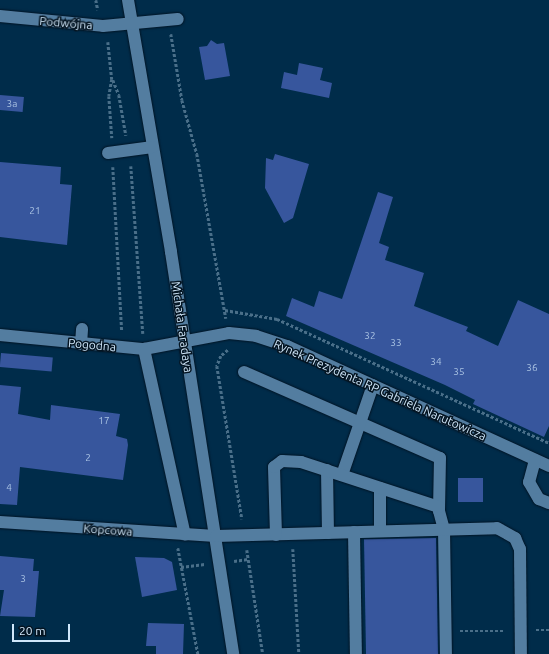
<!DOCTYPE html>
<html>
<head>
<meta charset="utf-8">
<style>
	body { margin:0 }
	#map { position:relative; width:549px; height:654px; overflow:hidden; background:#002c4a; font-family:Ubuntu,sans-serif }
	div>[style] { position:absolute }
	.building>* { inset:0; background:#37569d; transform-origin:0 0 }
	.path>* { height:2.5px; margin-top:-1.25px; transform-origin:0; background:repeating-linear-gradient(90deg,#4a6f89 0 3px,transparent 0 5px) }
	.roads { filter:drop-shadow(0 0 1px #011424) drop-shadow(0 0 1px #011424) }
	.minor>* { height:12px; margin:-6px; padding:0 6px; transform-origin:6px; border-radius:6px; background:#537da0 }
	span { translate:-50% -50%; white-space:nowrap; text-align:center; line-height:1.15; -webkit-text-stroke:3px #041421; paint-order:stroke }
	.number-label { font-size:10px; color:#aac3e3 }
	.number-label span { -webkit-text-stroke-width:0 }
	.street-label { font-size:12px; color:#d0e7fa }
	.scale { position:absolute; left:12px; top:624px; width:58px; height:18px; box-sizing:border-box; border:2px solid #d0e7fa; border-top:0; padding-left:5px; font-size:12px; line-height:14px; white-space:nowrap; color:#d0e7fa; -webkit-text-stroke:3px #041421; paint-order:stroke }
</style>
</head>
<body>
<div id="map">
	<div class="building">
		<i style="clip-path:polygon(211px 40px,217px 44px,224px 43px,230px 76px,205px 80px,199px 47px,207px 46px)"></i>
		<i style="clip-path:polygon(299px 63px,323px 68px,320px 80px,332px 83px,329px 98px,281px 88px,284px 72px,297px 75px)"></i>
		<i style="left:0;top:95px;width:24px;height:15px;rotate:5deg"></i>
		<i style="clip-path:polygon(275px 154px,309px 164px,293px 218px,284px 223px,265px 188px,266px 158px,273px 160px)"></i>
		<i style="clip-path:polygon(0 162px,61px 167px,60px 184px,72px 185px,67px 245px,0 237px)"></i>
		<i style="clip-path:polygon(378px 192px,393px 197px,379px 243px,389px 247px,385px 260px,424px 273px,414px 306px,468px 327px,466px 331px,498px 346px,518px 300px,549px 314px,549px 426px,544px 437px,473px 404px,475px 400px,445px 385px,286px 316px,292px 298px,314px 307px,319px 291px,342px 299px)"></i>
		<i style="left:1px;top:353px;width:52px;height:14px;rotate:5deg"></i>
		<i style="clip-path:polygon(0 385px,21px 387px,18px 414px,50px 420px,51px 405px,120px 414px,116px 436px,127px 439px,128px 445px,123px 480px,20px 467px,17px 505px,0 504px)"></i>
		<i style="left:483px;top:478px;width:24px;height:25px;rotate:90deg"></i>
		<i style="left:436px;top:538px;width:116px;height:72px;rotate:89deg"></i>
		<i style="clip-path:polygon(0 556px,34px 559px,33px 571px,39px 571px,35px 617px,0 616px,4px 590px,0 590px)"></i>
		<i style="clip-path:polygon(135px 557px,164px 558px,172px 562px,177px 590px,142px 597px)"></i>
		<i style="clip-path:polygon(148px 623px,184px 624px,183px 654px,156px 654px,156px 646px,146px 646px)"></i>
	</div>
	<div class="path">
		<i style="left:96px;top:0;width:10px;rotate:79deg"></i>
		<i style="left:171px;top:34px;width:67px;rotate:80.5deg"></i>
		<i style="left:182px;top:100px;width:56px;rotate:74.5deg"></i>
		<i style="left:197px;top:154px;width:167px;rotate:80deg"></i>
		<i style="left:108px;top:42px;width:37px;rotate:84deg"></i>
		<i style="left:112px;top:79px;width:17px;rotate:100deg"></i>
		<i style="left:109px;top:96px;width:42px;rotate:85.9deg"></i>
		<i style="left:113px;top:80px;width:16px;rotate:68deg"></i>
		<i style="left:119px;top:95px;width:41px;rotate:80.1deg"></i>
		<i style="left:131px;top:166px;width:168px;rotate:85.9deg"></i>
		<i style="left:113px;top:167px;width:165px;rotate:86.9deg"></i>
		<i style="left:225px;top:310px;width:53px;rotate:9.8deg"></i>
		<i style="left:277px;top:319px;width:299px;rotate:24.5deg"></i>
		<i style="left:228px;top:350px;width:9px;rotate:139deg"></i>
		<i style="left:221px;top:356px;width:11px;rotate:112deg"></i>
		<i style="left:217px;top:366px;width:155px;rotate:80.7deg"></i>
		<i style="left:178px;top:548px;width:108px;rotate:79.3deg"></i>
		<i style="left:293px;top:549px;width:105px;rotate:86.7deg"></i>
		<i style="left:247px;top:550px;width:105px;rotate:81.3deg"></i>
		<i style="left:234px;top:561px;width:14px;rotate:-8deg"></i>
		<i style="left:181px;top:567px;width:24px;rotate:-7deg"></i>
		<i style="left:536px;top:630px;width:13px"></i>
		<i style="left:460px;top:631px;width:45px"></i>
	</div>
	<div class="roads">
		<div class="minor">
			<i style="left:128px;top:0;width:256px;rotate:80.3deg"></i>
			<i style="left:171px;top:252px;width:407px;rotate:81.2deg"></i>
			<i style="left:0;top:16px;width:103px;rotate:5.5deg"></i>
			<i style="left:103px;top:26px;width:75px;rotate:-5.3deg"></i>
			<i style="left:108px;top:153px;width:45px;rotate:-7.6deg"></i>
			<i style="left:0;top:335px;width:145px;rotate:5.6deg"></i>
			<i style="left:144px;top:349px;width:86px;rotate:-10.7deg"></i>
			<i style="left:229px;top:333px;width:27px;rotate:6deg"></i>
			<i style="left:256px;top:336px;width:33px;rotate:18deg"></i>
			<i style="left:287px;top:346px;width:288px;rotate:24.6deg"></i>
			<i style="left:81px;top:344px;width:15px;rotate:-86deg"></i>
			<i style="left:144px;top:349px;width:190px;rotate:77.6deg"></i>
			<i style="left:244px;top:372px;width:214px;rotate:23.7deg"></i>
			<i style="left:440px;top:458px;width:53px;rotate:91.1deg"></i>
			<i style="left:439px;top:511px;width:20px;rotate:75deg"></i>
			<i style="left:444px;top:530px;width:124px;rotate:89.1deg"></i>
			<i style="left:535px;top:460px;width:23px;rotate:105deg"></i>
			<i style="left:529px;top:482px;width:20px;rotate:60deg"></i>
			<i style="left:539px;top:499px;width:11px;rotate:22deg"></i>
			<i style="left:327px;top:470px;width:63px;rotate:89.1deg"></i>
			<i style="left:342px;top:475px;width:95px;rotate:-71deg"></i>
			<i style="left:380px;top:488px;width:43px;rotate:90deg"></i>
			<i style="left:0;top:522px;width:216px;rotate:3.7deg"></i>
			<i style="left:216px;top:536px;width:281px;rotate:-1.6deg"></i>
			<i style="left:497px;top:528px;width:21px;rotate:29deg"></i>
			<i style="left:515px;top:538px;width:12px;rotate:66deg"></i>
			<i style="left:520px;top:549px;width:105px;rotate:89.5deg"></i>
			<i style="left:354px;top:532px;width:122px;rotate:89.1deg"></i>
			<i style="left:276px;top:535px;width:68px;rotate:-91.7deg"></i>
			<i style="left:274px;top:467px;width:10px;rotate:-37deg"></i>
			<i style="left:282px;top:461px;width:19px;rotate:3deg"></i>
			<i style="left:301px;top:462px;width:145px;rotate:18.1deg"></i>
		</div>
	</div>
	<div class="number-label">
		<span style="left:12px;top:104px">3a</span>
		<span style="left:35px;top:211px">21</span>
		<span style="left:370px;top:336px">32</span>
		<span style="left:396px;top:343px">33</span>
		<span style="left:436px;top:362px">34</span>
		<span style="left:532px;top:368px">36</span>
		<span style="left:459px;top:372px">35</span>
		<span style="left:104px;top:421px">17</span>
		<span style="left:88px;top:458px">2</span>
		<span style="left:9px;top:488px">4</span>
		<span style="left:23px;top:579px">3</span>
	</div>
	<div class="street-label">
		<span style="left:66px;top:23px;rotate:5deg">Podwójna</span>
		<span style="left:182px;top:327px;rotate:82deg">Michała Faradaya</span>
		<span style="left:92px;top:345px;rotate:5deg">Pogodna</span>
		<span style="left:380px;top:390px;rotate:24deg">Rynek Prezydenta RP Gabriela Narutowicza</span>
		<span style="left:108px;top:530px;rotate:4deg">Kopcowa</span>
	</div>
	<div class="scale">20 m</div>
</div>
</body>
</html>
